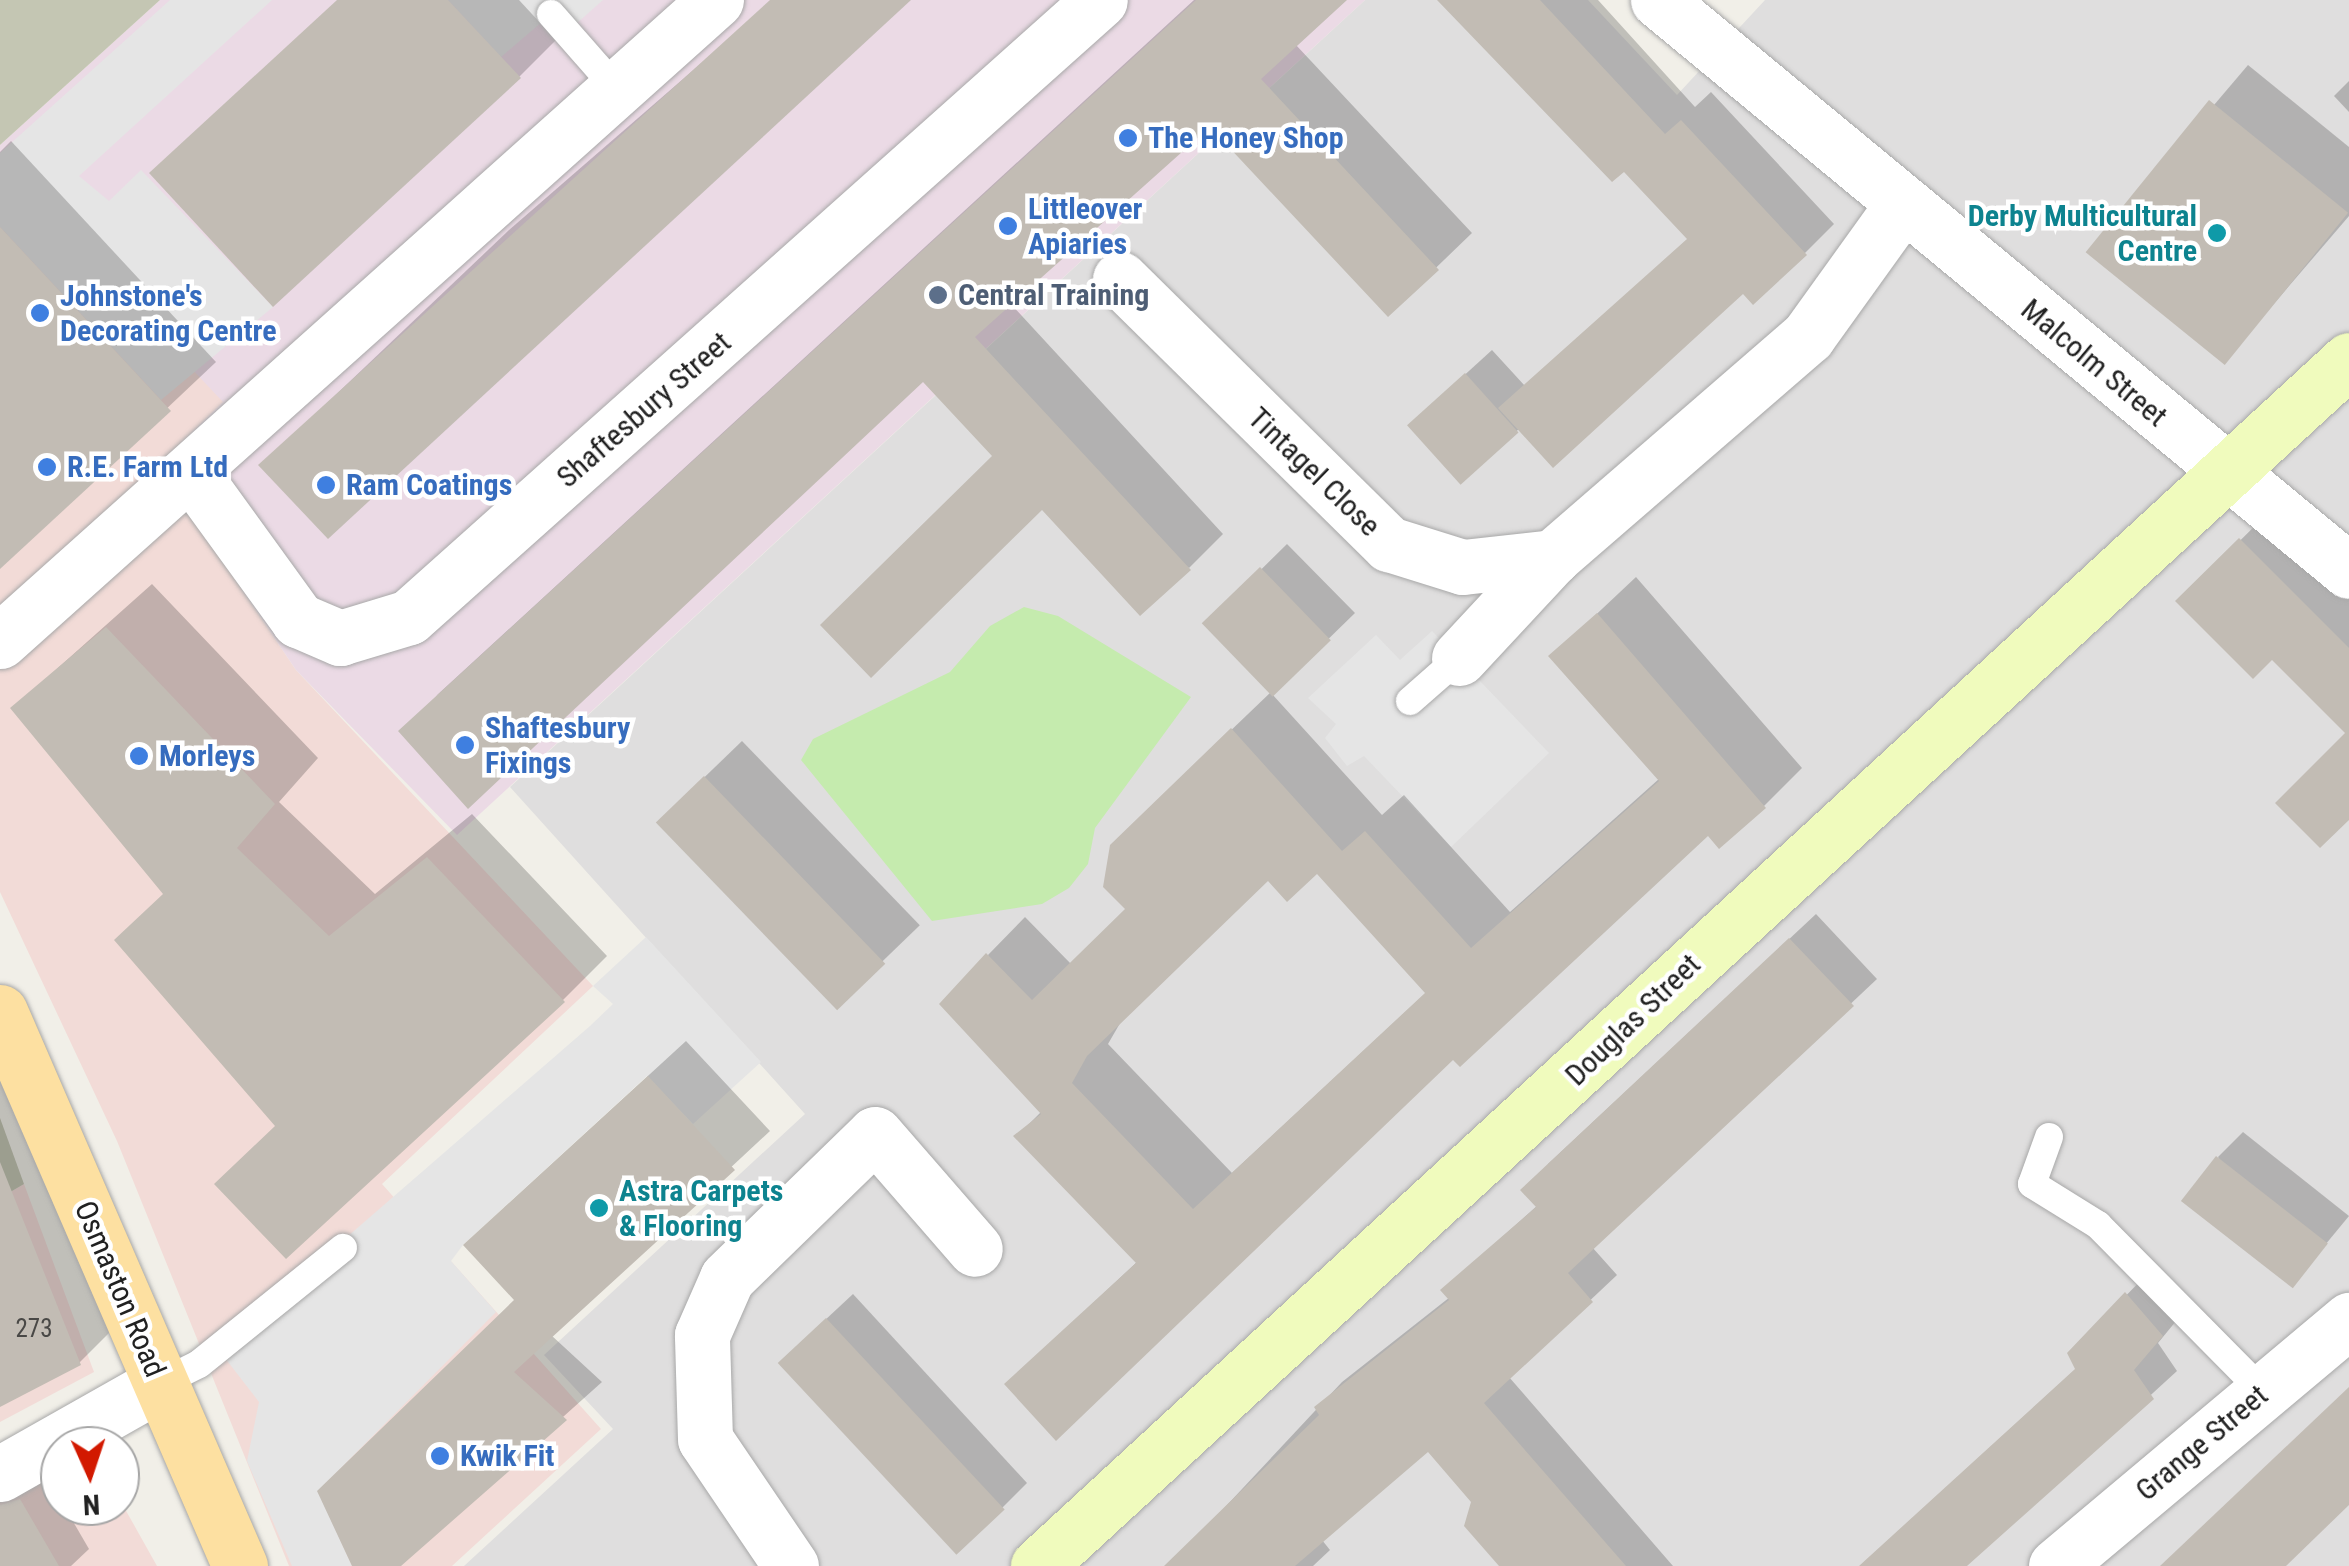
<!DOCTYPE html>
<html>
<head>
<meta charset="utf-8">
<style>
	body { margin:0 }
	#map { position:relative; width:2349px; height:1566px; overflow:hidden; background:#f1efe8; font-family:"Roboto Condensed",sans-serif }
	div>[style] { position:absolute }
	.residential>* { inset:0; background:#dfdede }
	.commercial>* { inset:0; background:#f2dbd7 }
	.industrial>* { inset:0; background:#ebdae5 }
	.construction>* { inset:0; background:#c4c6b3 }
	.grass>* { inset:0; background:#c5ebae }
	.parking>* { inset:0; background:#e5e5e5 }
	.shadow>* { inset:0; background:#0003; transform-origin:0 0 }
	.building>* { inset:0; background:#c2bcb4; transform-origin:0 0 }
	.roads { filter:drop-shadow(0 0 2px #a8a8a8) drop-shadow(0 0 2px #a8a8a8) }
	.lane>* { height:28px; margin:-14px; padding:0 14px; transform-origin:14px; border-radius:14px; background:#fff }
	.street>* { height:55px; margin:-27.5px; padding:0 27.5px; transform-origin:27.5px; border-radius:27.5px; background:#fff }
	.secondary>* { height:55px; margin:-27.5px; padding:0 27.5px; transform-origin:27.5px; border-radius:27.5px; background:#f0fbbd }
	.primary>* { height:55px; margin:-27.5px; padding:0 27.5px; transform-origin:27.5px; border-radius:27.5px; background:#fde0a1 }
	.dots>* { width:28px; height:28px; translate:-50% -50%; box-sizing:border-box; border:5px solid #fff; border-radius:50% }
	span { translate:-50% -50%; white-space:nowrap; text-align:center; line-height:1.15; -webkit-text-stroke:9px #fff; paint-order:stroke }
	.number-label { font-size:25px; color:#494846 }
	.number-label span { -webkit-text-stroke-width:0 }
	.shop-label { font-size:30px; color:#366cbe; font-weight:700 }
	.left { translate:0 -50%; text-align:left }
	.culture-label { font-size:30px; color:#0d838f; font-weight:700 }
	.right { translate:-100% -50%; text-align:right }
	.service-label { font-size:30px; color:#4e5e75; font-weight:700 }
	.street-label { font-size:30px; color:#212121 }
	.north { position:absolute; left:40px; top:1426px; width:100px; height:100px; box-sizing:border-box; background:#fff; border:2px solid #a6a6a6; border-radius:50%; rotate:177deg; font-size:28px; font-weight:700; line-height:40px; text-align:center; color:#212121 }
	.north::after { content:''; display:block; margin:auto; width:35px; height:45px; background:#d21900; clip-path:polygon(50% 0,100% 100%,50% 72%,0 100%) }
</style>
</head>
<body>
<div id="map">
	<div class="residential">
		<i style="clip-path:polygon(1365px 0,1588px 0,1677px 95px,1765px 0,2349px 0,2349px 1566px,464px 1566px,613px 1429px,544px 1355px,805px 1114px,510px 787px)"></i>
	</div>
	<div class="commercial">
		<i style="clip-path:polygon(0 166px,224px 402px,159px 466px,296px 670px,593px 986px,382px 1184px,601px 1429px,452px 1566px,289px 1566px,117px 1141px,0 892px)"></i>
		<i style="clip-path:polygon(24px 1184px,94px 1372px,0 1422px,0 1198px)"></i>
		<i style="clip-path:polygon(60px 1461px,60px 1506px,120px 1500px,157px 1566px,0 1566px,0 1495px)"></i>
	</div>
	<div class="industrial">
		<i style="clip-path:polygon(160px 0,1365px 0,457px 835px,296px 670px,158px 465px,223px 402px,0 166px,0 145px)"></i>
	</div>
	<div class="construction">
		<i style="clip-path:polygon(0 0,160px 0,0 145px)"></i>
		<i style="clip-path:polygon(0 1118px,24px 1184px,0 1198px)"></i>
	</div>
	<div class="grass">
		<i style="clip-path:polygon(1024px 607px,1058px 616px,1191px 697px,1095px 828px,1088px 864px,1069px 888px,1042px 904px,932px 921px,801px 760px,813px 739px,950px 672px,990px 626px)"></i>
	</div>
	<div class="parking">
		<i style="clip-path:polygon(170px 0,272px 0,79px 176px,109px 201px,141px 170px,273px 307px,161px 400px,0 227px,0 153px)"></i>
		<i style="clip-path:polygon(448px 0,603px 0,567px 32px,550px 15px,501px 57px)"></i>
		<i style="clip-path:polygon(1432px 631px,1549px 753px,1451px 847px,1364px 756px,1347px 766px,1325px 738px,1336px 724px,1308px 698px,1376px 635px,1400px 660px)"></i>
		<i style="clip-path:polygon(646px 937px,761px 1062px,693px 1124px,647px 1076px,463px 1245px,451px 1261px,496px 1312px,318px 1491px,352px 1566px,292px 1566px,247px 1461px,259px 1402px,218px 1349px,590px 1026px,613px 1004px,593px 986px)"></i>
	</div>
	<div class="shadow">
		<i style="clip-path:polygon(337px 0,519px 0,556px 40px,519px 77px)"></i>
		<i style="clip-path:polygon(774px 0,907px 0,262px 465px,509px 230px)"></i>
		<i style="clip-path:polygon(1194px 0,1345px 0,1296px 45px,1472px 233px,1388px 314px,1210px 124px,1010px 303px,1223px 534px,1189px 568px,995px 456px,923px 379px,436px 696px)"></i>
		<i style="clip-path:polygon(1472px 0,1598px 0,1695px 107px,1711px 92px,1834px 224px,1805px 253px,1520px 428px,1461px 481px,1436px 401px,1492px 350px,1525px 386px,1689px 238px)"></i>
		<i style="clip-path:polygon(2248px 65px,2349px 147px,2349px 216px,2224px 362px,2089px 252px)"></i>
		<i style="clip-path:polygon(2349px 81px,2349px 112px,2334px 96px)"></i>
		<i style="clip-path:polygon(11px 141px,216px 362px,0 566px,0 152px)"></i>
		<i style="clip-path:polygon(2273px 508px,2349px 584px,2349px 816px,2349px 733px,2272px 657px,2179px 601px)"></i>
		<i style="clip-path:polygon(evenodd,1287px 544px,1355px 613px,1272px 694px,1382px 815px,1404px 795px,1510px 912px,1660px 778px,1552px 656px,1636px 577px,1802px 768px,1764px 806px,1708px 833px,1453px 1057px,1007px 1384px,1138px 1261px,1017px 1136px,1042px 1111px,988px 955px,1025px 917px,1071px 964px,1128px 909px,1151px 807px,1272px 691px,1206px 624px,1287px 544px,1317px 871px,1427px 992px,1232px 1173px,1108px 1044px,1123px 1018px,1268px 877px,1317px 871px)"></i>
		<i style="clip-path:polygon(152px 584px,318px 758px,279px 802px,375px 894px,472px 814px,607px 956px,563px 1000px,277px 1125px,165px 893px,13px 708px)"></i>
		<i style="left:742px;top:741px;width:256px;height:116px;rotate:46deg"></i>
		<i style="clip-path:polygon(1816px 914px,1877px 979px,1592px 1247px,1617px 1275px,1509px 1377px,1673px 1566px,1502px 1566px,1474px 1502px,1428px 1449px,1322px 1540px,1330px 1550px,1313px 1566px,1170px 1566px,1342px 1382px,1450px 1297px,1443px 1290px,1538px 1205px,1548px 1164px)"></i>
		<i style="clip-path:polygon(0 1014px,124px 1318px,79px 1363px,0 1404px)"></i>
		<i style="clip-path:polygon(686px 1041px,770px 1131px,551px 1335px,602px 1382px,397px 1566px,355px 1566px,517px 1299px,504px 1208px)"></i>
		<i style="clip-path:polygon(2243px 1132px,2349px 1216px,2292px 1285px,2218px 1157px)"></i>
		<i style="clip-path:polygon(2152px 1269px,2186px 1309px,2158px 1343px,2177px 1371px,1964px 1566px,1860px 1566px,2077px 1368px,2070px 1353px)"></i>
		<i style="clip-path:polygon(853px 1294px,1027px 1483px,1002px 1508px,780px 1362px)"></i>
		<i style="clip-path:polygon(46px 1475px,89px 1549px,71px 1566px,0 1566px,0 1502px)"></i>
	</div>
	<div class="building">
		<i style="clip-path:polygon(337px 0,448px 0,521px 78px,273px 307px,149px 173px)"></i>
		<i style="clip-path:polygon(770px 0,911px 0,328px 539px,258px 465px)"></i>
		<i style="clip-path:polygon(1196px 0,1347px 0,1261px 79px,1439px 270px,1388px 317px,1210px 127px,975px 337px,1191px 570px,1140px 616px,1042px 510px,871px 678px,820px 625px,992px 456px,923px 382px,468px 809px,398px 731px)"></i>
		<i style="clip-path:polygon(1437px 0,1540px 0,1665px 134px,1681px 120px,1807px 255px,1753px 305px,1743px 294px,1553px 468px,1498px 408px,1687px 239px,1624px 172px,1612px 182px)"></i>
		<i style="left:2209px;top:100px;width:179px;height:196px;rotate:39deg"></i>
		<i style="clip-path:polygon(0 227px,171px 411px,0 569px)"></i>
		<i style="left:1465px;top:373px;width:80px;height:78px;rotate:48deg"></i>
		<i style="clip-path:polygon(2239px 538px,2349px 648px,2349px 820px,2320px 848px,2275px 803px,2345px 733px,2272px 660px,2253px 679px,2175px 601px)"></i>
		<i style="left:1260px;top:567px;width:102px;height:81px;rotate:46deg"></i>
		<i style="clip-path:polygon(evenodd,1597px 613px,1766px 808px,1719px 849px,1708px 836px,1460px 1067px,1453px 1060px,1056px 1441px,1004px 1384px,1136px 1263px,1013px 1136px,1041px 1114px,939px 1004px,986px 953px,1032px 1000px,1125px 909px,1103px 887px,1110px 845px,1231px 728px,1342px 851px,1365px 831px,1471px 948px,1659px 781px,1548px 656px,1597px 613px,1317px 874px,1425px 993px,1193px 1209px,1072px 1083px,1087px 1056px,1268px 881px,1287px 902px,1317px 874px)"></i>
		<i style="clip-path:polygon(106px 627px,275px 804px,237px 848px,329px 936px,427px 857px,565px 1002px,286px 1259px,214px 1184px,275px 1126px,114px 940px,163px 894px,10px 708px)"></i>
		<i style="left:704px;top:776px;width:261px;height:67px;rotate:46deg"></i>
		<i style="clip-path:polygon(1789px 938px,1854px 1006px,1568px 1273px,1593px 1302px,1484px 1403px,1626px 1566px,1499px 1566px,1464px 1526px,1471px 1502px,1428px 1452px,1295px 1566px,1164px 1566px,1319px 1415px,1314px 1407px,1449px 1300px,1440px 1290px,1536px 1207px,1520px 1190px)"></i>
		<i style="clip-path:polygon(648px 1076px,735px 1170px,514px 1372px,567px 1420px,401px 1566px,352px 1566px,317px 1491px,514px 1300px,463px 1245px)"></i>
		<i style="left:2216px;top:1156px;width:142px;height:57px;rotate:38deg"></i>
		<i style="clip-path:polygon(0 1162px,81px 1365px,0 1407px)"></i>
		<i style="clip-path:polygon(2125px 1292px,2163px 1336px,2134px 1370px,2154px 1399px,1967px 1566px,1859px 1566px,2075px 1369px,2067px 1353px)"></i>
		<i style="left:826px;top:1318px;width:262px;height:66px;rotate:47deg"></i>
		<i style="clip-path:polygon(2349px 1387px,2349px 1505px,2286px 1566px,2160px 1566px)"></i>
		<i style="clip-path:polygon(20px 1499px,59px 1566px,0 1566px,0 1505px)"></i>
	</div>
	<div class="roads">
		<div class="lane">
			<i style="left:551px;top:14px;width:100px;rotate:48.7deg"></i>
			<i style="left:1410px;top:701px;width:65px;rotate:-41.3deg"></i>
			<i style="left:2049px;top:1137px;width:50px;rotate:109.9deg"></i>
			<i style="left:2032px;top:1184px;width:78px;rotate:31.8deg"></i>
			<i style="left:2098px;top:1225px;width:235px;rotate:45.3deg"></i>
			<i style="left:161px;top:1383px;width:42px;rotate:-26.6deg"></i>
			<i style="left:199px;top:1364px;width:185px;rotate:-38.9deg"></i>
		</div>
		<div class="street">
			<i style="left:1658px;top:0;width:896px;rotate:39.57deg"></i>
			<i style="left:1120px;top:279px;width:378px;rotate:44.6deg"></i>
			<i style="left:1389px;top:544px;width:77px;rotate:17.3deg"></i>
			<i style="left:1463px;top:567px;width:91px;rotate:-6.3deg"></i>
			<i style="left:191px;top:472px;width:183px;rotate:54.1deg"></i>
			<i style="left:298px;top:620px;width:46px;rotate:23.2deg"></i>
			<i style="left:340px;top:638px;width:72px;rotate:-16.9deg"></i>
			<i style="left:409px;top:617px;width:926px;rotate:-41.76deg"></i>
			<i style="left:0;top:641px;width:961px;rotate:-41.84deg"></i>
			<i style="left:1459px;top:658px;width:138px;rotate:-47.1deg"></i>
			<i style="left:1553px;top:557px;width:337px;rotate:-40.9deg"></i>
			<i style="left:1808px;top:336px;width:163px;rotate:-54.3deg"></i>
			<i style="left:0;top:1474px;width:185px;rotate:-29.5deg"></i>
			<i style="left:791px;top:1566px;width:153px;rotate:-124.1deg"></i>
			<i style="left:705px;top:1439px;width:104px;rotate:-91.7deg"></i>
			<i style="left:702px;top:1335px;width:62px;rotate:-66.3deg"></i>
			<i style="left:727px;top:1278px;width:206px;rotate:-44.2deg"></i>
			<i style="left:875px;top:1134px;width:152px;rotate:49deg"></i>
			<i style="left:2056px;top:1566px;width:383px;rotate:-40deg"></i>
		</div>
		<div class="secondary">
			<i style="left:1038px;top:1566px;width:1781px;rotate:-42.61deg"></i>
		</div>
		<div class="primary">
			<i style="left:0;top:1012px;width:604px;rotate:66.58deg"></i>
		</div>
	</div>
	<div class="dots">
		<i style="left:1128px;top:138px;background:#3f7fe0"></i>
		<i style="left:1008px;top:226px;background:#3f7fe0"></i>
		<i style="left:2217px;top:233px;background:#0f9aa8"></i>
		<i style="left:938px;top:295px;background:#5c6f8a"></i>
		<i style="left:40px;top:313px;background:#3f7fe0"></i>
		<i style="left:47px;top:467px;background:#3f7fe0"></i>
		<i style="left:326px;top:485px;background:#3f7fe0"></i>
		<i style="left:465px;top:745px;background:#3f7fe0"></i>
		<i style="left:139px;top:756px;background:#3f7fe0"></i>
		<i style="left:599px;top:1208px;background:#0f9aa8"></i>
		<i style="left:440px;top:1456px;background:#3f7fe0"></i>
	</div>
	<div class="number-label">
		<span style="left:34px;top:1329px">273</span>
	</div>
	<div class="shop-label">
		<span class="left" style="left:1148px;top:138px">The Honey Shop</span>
		<span class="left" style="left:1028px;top:226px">Littleover<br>Apiaries</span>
		<span class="left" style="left:60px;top:313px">Johnstone's<br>Decorating Centre</span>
		<span class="left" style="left:67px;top:467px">R.E. Farm Ltd</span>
		<span class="left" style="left:346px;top:485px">Ram Coatings</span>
		<span class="left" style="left:485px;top:745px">Shaftesbury<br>Fixings</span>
		<span class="left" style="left:159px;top:756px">Morleys</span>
		<span class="left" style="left:460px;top:1456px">Kwik Fit</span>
	</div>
	<div class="culture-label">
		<span class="right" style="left:2197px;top:233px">Derby Multicultural<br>Centre</span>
		<span class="left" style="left:619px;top:1208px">Astra Carpets<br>&amp; Flooring</span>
	</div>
	<div class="service-label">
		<span class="left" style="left:958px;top:295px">Central Training</span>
	</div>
	<div class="street-label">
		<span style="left:2094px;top:363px;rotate:40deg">Malcolm Street</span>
		<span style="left:644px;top:410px;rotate:-41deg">Shaftesbury Street</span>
		<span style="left:1314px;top:472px;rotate:44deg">Tintagel Close</span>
		<span style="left:1633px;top:1020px;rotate:-44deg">Douglas Street</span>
		<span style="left:120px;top:1289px;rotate:67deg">Osmaston Road</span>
		<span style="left:2202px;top:1443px;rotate:-40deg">Grange Street</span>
	</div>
	<div class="north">N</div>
</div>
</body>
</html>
